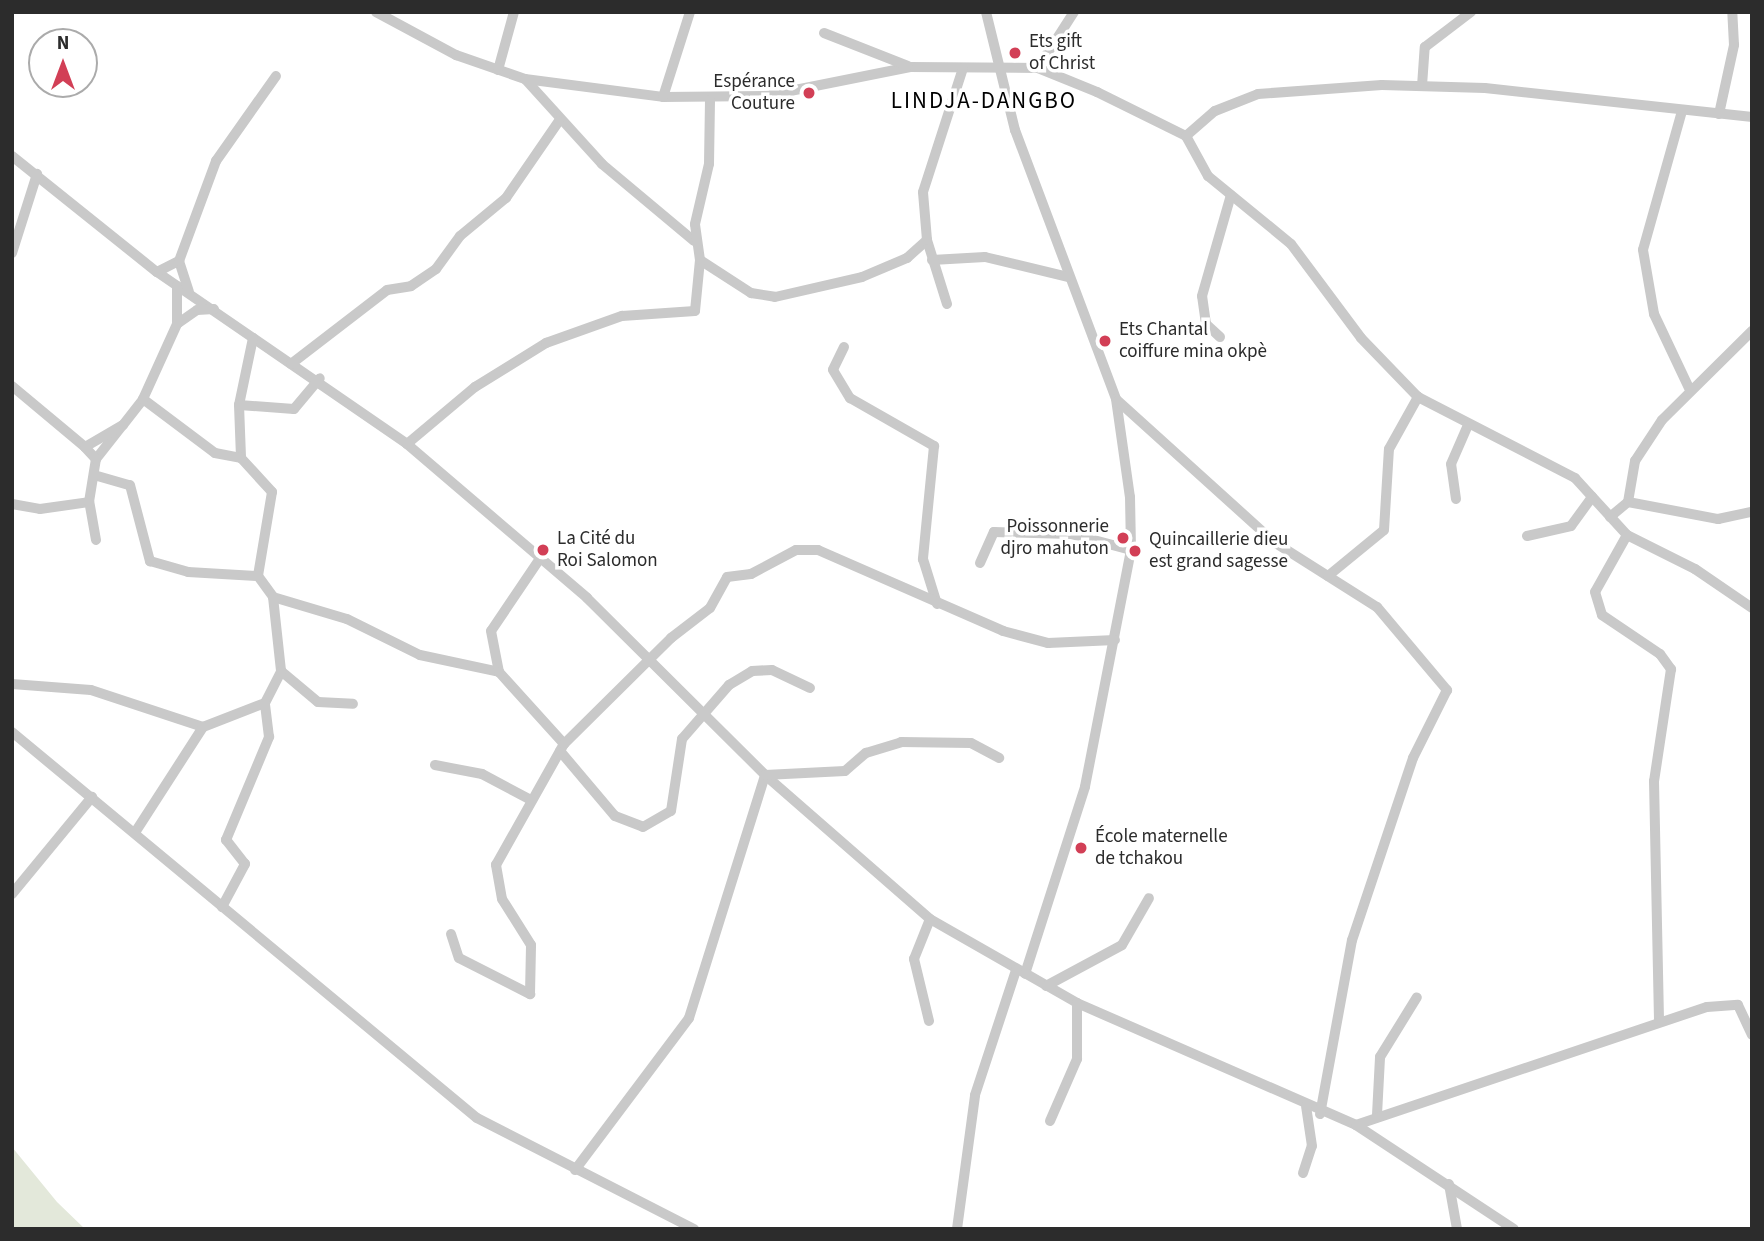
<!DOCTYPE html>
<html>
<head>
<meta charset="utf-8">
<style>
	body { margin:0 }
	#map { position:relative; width:1764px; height:1241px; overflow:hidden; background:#fff; font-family:"Source Sans 3",sans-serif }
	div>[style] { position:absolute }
	.green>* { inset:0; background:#e3e8da }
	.minor>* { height:10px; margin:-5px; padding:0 5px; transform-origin:5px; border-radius:5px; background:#c9c9c9 }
	.dots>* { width:19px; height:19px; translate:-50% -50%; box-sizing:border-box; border:4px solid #fff; border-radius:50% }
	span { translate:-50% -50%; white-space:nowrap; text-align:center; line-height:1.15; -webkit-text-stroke:7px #fff; paint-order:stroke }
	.poi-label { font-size:19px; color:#2c2c2c }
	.left { translate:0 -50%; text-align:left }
	.right { translate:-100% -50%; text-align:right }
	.quarter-label { font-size:23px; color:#000; letter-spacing:2px }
	.frame { position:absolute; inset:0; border:14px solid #2c2c2c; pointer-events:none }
	.north { position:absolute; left:28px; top:28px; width:70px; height:70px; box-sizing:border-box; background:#fff; border:2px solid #ababab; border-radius:50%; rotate:0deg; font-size:19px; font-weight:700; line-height:28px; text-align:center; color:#2c2c2c }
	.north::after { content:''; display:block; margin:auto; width:24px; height:32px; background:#d23f56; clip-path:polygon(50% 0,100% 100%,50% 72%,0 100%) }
</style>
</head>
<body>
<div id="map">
	<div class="green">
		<i style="clip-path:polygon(12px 1147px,57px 1202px,85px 1229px,12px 1229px)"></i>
	</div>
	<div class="minor">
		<i style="left:376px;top:12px;width:91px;rotate:28.3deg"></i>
		<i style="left:456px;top:55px;width:73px;rotate:19.2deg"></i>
		<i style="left:525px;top:79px;width:139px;rotate:7.4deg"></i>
		<i style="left:663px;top:97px;width:102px;rotate:-0.6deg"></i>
		<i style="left:765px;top:96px;width:148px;rotate:-11.3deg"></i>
		<i style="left:910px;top:67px;width:128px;rotate:0.4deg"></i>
		<i style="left:1038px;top:68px;width:64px;rotate:22.1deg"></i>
		<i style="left:1097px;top:92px;width:99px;rotate:26.3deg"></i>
		<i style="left:1186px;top:136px;width:46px;rotate:61.2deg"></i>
		<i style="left:1208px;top:176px;width:107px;rotate:39.3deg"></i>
		<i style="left:1291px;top:244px;width:117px;rotate:53.3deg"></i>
		<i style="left:1361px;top:338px;width:82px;rotate:46deg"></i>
		<i style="left:1418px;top:397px;width:177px;rotate:27.3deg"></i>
		<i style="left:1575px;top:478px;width:77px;rotate:47.6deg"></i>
		<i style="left:1627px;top:535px;width:76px;rotate:26.6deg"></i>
		<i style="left:1695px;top:569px;width:69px;rotate:34.4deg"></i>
		<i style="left:986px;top:12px;width:122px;rotate:76.2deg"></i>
		<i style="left:1015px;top:130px;width:287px;rotate:69.4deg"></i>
		<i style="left:1116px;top:399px;width:99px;rotate:81.9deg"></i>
		<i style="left:1130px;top:497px;width:53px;rotate:88.9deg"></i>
		<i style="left:1131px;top:550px;width:241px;rotate:101deg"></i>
		<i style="left:1085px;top:787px;width:196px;rotate:107.8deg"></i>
		<i style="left:824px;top:33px;width:90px;rotate:21.4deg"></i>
		<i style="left:1038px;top:68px;width:67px;rotate:-57.3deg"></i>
		<i style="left:498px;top:70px;width:60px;rotate:-74.6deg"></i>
		<i style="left:525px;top:79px;width:115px;rotate:47.8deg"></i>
		<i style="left:602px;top:164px;width:120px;rotate:39.9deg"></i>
		<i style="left:1422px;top:86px;width:39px;rotate:-86deg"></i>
		<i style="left:1425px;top:47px;width:58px;rotate:-37.3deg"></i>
		<i style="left:663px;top:97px;width:89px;rotate:-72.4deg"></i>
		<i style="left:1682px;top:111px;width:144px;rotate:105.7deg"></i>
		<i style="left:1643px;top:250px;width:65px;rotate:80.2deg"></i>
		<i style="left:1654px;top:314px;width:82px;rotate:64.7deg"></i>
		<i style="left:1719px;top:114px;width:71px;rotate:-77.7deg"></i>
		<i style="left:1734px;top:45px;width:33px;rotate:-93deg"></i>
		<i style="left:1186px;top:136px;width:38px;rotate:-41deg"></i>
		<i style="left:1215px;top:111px;width:46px;rotate:-21.6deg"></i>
		<i style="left:1258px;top:94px;width:124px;rotate:-4.2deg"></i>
		<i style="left:1382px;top:85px;width:103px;rotate:1.7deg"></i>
		<i style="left:1485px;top:88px;width:269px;rotate:6.2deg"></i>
		<i style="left:12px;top:156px;width:186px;rotate:38.7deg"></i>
		<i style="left:157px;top:272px;width:303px;rotate:34.5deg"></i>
		<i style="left:407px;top:444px;width:237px;rotate:40.5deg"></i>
		<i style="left:587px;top:598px;width:251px;rotate:44.8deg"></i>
		<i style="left:765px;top:775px;width:219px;rotate:41.1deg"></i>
		<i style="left:930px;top:919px;width:169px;rotate:29.7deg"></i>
		<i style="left:1077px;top:1003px;width:305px;rotate:23.6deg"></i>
		<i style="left:1356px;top:1125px;width:189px;rotate:33.4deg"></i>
		<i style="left:12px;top:253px;width:83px;rotate:-72.4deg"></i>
		<i style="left:700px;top:260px;width:61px;rotate:32.9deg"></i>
		<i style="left:751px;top:293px;width:24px;rotate:9deg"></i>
		<i style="left:775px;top:297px;width:89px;rotate:-12.9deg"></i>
		<i style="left:862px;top:277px;width:49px;rotate:-22.9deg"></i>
		<i style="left:907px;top:258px;width:27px;rotate:-42deg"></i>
		<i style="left:932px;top:260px;width:53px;rotate:-3.2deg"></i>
		<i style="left:985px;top:257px;width:85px;rotate:13.5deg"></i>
		<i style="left:179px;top:261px;width:32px;rotate:72deg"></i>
		<i style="left:157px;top:272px;width:25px;rotate:-27deg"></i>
		<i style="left:179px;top:261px;width:107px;rotate:-69.7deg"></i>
		<i style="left:216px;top:161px;width:104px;rotate:-54.8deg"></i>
		<i style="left:947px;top:304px;width:67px;rotate:-107.4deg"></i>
		<i style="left:927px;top:240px;width:48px;rotate:-94.8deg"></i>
		<i style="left:923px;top:192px;width:130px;rotate:-72.1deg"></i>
		<i style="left:177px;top:324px;width:24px;rotate:-35deg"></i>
		<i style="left:197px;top:310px;width:17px;rotate:-3deg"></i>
		<i style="left:1220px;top:337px;width:19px;rotate:-137deg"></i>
		<i style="left:1206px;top:324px;width:28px;rotate:-98deg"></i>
		<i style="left:1202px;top:296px;width:105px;rotate:-74deg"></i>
		<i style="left:253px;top:338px;width:68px;rotate:101.8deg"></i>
		<i style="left:239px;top:405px;width:53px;rotate:87.8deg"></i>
		<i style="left:241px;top:458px;width:46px;rotate:47.6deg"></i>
		<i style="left:272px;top:492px;width:85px;rotate:99.5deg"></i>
		<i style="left:258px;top:576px;width:26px;rotate:54deg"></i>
		<i style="left:273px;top:597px;width:77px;rotate:16.6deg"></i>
		<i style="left:347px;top:619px;width:81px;rotate:26.3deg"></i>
		<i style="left:420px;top:655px;width:81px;rotate:12.1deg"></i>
		<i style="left:844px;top:347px;width:25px;rotate:116deg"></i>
		<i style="left:833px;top:370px;width:33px;rotate:59deg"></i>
		<i style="left:850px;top:398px;width:97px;rotate:29.7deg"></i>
		<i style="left:934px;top:446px;width:114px;rotate:95.6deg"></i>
		<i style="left:923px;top:559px;width:47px;rotate:72.7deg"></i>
		<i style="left:291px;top:364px;width:121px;rotate:-37.6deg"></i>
		<i style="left:387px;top:290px;width:24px;rotate:-9deg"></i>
		<i style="left:411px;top:286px;width:30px;rotate:-34deg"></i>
		<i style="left:436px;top:269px;width:41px;rotate:-54deg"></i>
		<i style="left:460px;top:236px;width:60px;rotate:-39.6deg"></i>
		<i style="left:506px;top:198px;width:93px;rotate:-55.5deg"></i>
		<i style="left:12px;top:386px;width:95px;rotate:39.9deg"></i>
		<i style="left:143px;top:399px;width:90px;rotate:36.9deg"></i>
		<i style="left:215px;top:453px;width:26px;rotate:11deg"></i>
		<i style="left:1118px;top:401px;width:210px;rotate:42.1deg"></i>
		<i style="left:1274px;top:542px;width:122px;rotate:32.3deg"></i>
		<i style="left:1377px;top:607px;width:109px;rotate:49.9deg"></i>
		<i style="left:1447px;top:690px;width:76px;rotate:116.6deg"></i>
		<i style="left:1413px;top:758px;width:192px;rotate:108.5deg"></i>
		<i style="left:1352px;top:940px;width:177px;rotate:100.4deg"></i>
		<i style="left:239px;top:405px;width:55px;rotate:4.2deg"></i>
		<i style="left:294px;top:409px;width:40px;rotate:-50deg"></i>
		<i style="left:407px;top:444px;width:89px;rotate:-40deg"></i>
		<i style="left:475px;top:387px;width:84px;rotate:-31.8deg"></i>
		<i style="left:546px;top:343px;width:81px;rotate:-19.6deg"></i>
		<i style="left:622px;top:316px;width:73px;rotate:-3.9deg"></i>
		<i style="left:695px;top:311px;width:51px;rotate:-84.4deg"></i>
		<i style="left:700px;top:260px;width:36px;rotate:-98deg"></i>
		<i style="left:695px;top:224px;width:62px;rotate:-76.9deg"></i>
		<i style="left:709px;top:164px;width:64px;rotate:-89.1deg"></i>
		<i style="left:96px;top:459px;width:42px;rotate:-51.8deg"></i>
		<i style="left:94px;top:475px;width:37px;rotate:16deg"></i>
		<i style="left:130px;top:485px;width:79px;rotate:75.3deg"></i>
		<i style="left:150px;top:561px;width:40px;rotate:16deg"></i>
		<i style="left:188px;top:572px;width:70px;rotate:3.3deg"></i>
		<i style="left:1456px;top:499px;width:35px;rotate:-98deg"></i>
		<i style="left:1451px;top:464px;width:43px;rotate:-66.4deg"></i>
		<i style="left:1628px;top:502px;width:42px;rotate:-80.3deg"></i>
		<i style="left:1635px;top:461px;width:49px;rotate:-56.6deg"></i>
		<i style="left:1662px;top:420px;width:127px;rotate:-44.7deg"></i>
		<i style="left:12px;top:504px;width:28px;rotate:10deg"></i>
		<i style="left:40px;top:509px;width:49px;rotate:-8.1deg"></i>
		<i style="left:1610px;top:517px;width:23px;rotate:-40deg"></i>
		<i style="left:1628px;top:502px;width:92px;rotate:10.7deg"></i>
		<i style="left:1718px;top:519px;width:35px;rotate:-12deg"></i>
		<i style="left:1627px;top:535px;width:65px;rotate:119.3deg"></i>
		<i style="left:1595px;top:592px;width:24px;rotate:73deg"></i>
		<i style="left:1602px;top:615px;width:70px;rotate:33.9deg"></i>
		<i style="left:1660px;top:654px;width:19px;rotate:54deg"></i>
		<i style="left:1671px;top:669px;width:113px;rotate:98.6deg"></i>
		<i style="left:1654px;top:781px;width:240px;rotate:88.8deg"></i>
		<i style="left:1527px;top:536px;width:45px;rotate:-12.8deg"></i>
		<i style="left:1571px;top:526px;width:36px;rotate:-54deg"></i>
		<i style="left:96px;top:540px;width:39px;rotate:-100deg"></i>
		<i style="left:89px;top:502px;width:44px;rotate:-80.8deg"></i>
		<i style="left:96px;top:459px;width:16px;rotate:-133deg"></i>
		<i style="left:85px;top:447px;width:44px;rotate:-30.1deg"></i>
		<i style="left:123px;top:425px;width:33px;rotate:-52deg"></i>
		<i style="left:143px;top:399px;width:82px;rotate:-65.6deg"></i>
		<i style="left:177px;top:324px;width:38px;rotate:-90deg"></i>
		<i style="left:541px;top:557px;width:89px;rotate:124deg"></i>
		<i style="left:491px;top:631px;width:42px;rotate:79deg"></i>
		<i style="left:499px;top:672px;width:97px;rotate:47.9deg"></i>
		<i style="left:980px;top:563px;width:34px;rotate:-66deg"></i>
		<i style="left:994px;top:532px;width:77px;rotate:1.5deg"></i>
		<i style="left:1071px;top:534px;width:62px;rotate:14.9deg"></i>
		<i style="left:1328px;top:576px;width:72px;rotate:-39.4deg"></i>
		<i style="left:1384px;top:530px;width:81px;rotate:-86.5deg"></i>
		<i style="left:1389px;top:449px;width:60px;rotate:-60.9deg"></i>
		<i style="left:273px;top:597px;width:74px;rotate:83.8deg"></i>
		<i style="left:281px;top:671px;width:48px;rotate:40deg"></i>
		<i style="left:318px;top:702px;width:35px;rotate:3deg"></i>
		<i style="left:12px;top:684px;width:79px;rotate:4.3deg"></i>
		<i style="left:91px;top:690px;width:118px;rotate:18.3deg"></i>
		<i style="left:203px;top:727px;width:66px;rotate:-21.2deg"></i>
		<i style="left:265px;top:703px;width:36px;rotate:-63deg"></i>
		<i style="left:12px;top:732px;width:604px;rotate:39.7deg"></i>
		<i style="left:477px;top:1118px;width:244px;rotate:27.1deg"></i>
		<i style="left:560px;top:751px;width:85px;rotate:49.8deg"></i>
		<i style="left:615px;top:816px;width:30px;rotate:21deg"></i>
		<i style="left:643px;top:827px;width:32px;rotate:-30deg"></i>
		<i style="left:671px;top:811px;width:73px;rotate:-81.3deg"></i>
		<i style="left:682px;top:739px;width:72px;rotate:-49deg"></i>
		<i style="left:729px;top:685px;width:27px;rotate:-31deg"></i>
		<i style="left:752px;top:671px;width:20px;rotate:-3deg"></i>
		<i style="left:772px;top:670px;width:42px;rotate:25.3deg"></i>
		<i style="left:435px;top:765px;width:48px;rotate:10.8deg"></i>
		<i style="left:482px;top:774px;width:53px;rotate:28deg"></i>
		<i style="left:136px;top:831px;width:124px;rotate:-57.2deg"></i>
		<i style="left:12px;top:894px;width:126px;rotate:-50.5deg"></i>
		<i style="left:222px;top:907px;width:49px;rotate:-61.9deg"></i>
		<i style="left:245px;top:864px;width:31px;rotate:-128deg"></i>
		<i style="left:226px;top:840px;width:112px;rotate:-67.3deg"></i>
		<i style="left:269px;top:737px;width:34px;rotate:-97deg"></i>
		<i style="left:451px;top:934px;width:25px;rotate:72deg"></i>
		<i style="left:459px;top:958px;width:80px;rotate:26.9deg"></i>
		<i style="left:530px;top:994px;width:49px;rotate:-88.8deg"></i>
		<i style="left:531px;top:945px;width:54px;rotate:-122.2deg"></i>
		<i style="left:502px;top:899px;width:35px;rotate:-100deg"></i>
		<i style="left:496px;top:865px;width:139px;rotate:-60.7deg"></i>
		<i style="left:564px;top:744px;width:151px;rotate:-44.7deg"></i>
		<i style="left:671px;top:638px;width:49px;rotate:-37.6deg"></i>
		<i style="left:710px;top:608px;width:35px;rotate:-61deg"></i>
		<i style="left:727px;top:577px;width:24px;rotate:-7deg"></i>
		<i style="left:751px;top:574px;width:51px;rotate:-28.1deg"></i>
		<i style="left:796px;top:550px;width:22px"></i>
		<i style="left:818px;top:550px;width:202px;rotate:23.6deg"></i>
		<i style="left:1003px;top:631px;width:47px;rotate:14.9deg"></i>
		<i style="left:1048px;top:643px;width:67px;rotate:-2.6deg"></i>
		<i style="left:1046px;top:986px;width:86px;rotate:-28.3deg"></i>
		<i style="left:1122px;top:945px;width:54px;rotate:-60.1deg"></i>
		<i style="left:929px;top:1021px;width:64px;rotate:-103.6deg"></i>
		<i style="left:914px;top:959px;width:43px;rotate:-68.2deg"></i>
		<i style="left:1377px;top:1115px;width:58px;rotate:-87deg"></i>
		<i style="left:1380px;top:1057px;width:70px;rotate:-58.3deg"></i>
		<i style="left:1050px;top:1121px;width:68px;rotate:-66.5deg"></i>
		<i style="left:1077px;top:1059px;width:56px;rotate:-90deg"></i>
		<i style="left:1356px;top:1125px;width:370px;rotate:-18.6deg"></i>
		<i style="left:1707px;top:1007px;width:31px;rotate:-4deg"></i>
		<i style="left:1738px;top:1005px;width:33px;rotate:65deg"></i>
		<i style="left:575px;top:1170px;width:190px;rotate:-53.1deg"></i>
		<i style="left:689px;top:1018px;width:255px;rotate:-72.6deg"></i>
		<i style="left:765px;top:775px;width:80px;rotate:-2.9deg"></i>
		<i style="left:845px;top:771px;width:28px;rotate:-41deg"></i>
		<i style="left:866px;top:753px;width:37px;rotate:-17deg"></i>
		<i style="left:901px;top:742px;width:70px;rotate:0.8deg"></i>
		<i style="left:971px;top:743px;width:32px;rotate:28deg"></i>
		<i style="left:1303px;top:1173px;width:28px;rotate:-72deg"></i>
		<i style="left:1312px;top:1146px;width:40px;rotate:-98.5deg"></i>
		<i style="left:1449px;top:1184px;width:46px;rotate:79.9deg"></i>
		<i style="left:957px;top:1229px;width:135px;rotate:-82.3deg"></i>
		<i style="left:975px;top:1095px;width:132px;rotate:-71.8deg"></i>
	</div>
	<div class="dots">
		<i style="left:1015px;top:53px;background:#d23f56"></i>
		<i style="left:809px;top:93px;background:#d23f56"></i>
		<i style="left:1105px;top:341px;background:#d23f56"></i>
		<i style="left:1123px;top:538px;background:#d23f56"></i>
		<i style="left:543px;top:550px;background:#d23f56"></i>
		<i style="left:1135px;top:551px;background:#d23f56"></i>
		<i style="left:1081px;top:848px;background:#d23f56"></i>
	</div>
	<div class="poi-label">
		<span class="left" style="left:1029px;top:53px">Ets gift<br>of Christ</span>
		<span class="right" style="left:795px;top:93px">Espérance<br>Couture</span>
		<span class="left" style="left:1119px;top:341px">Ets Chantal<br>coiffure mina okpè</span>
		<span class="right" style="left:1109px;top:538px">Poissonnerie<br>djro mahuton</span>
		<span class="left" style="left:557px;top:550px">La Cité du<br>Roi Salomon</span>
		<span class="left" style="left:1149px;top:551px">Quincaillerie dieu<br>est grand sagesse</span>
		<span class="left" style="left:1095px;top:848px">École maternelle<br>de tchakou</span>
	</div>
	<div class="quarter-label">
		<span style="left:984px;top:101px">LINDJA-DANGBO</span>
	</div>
	<div class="frame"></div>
	<div class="north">N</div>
</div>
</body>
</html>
